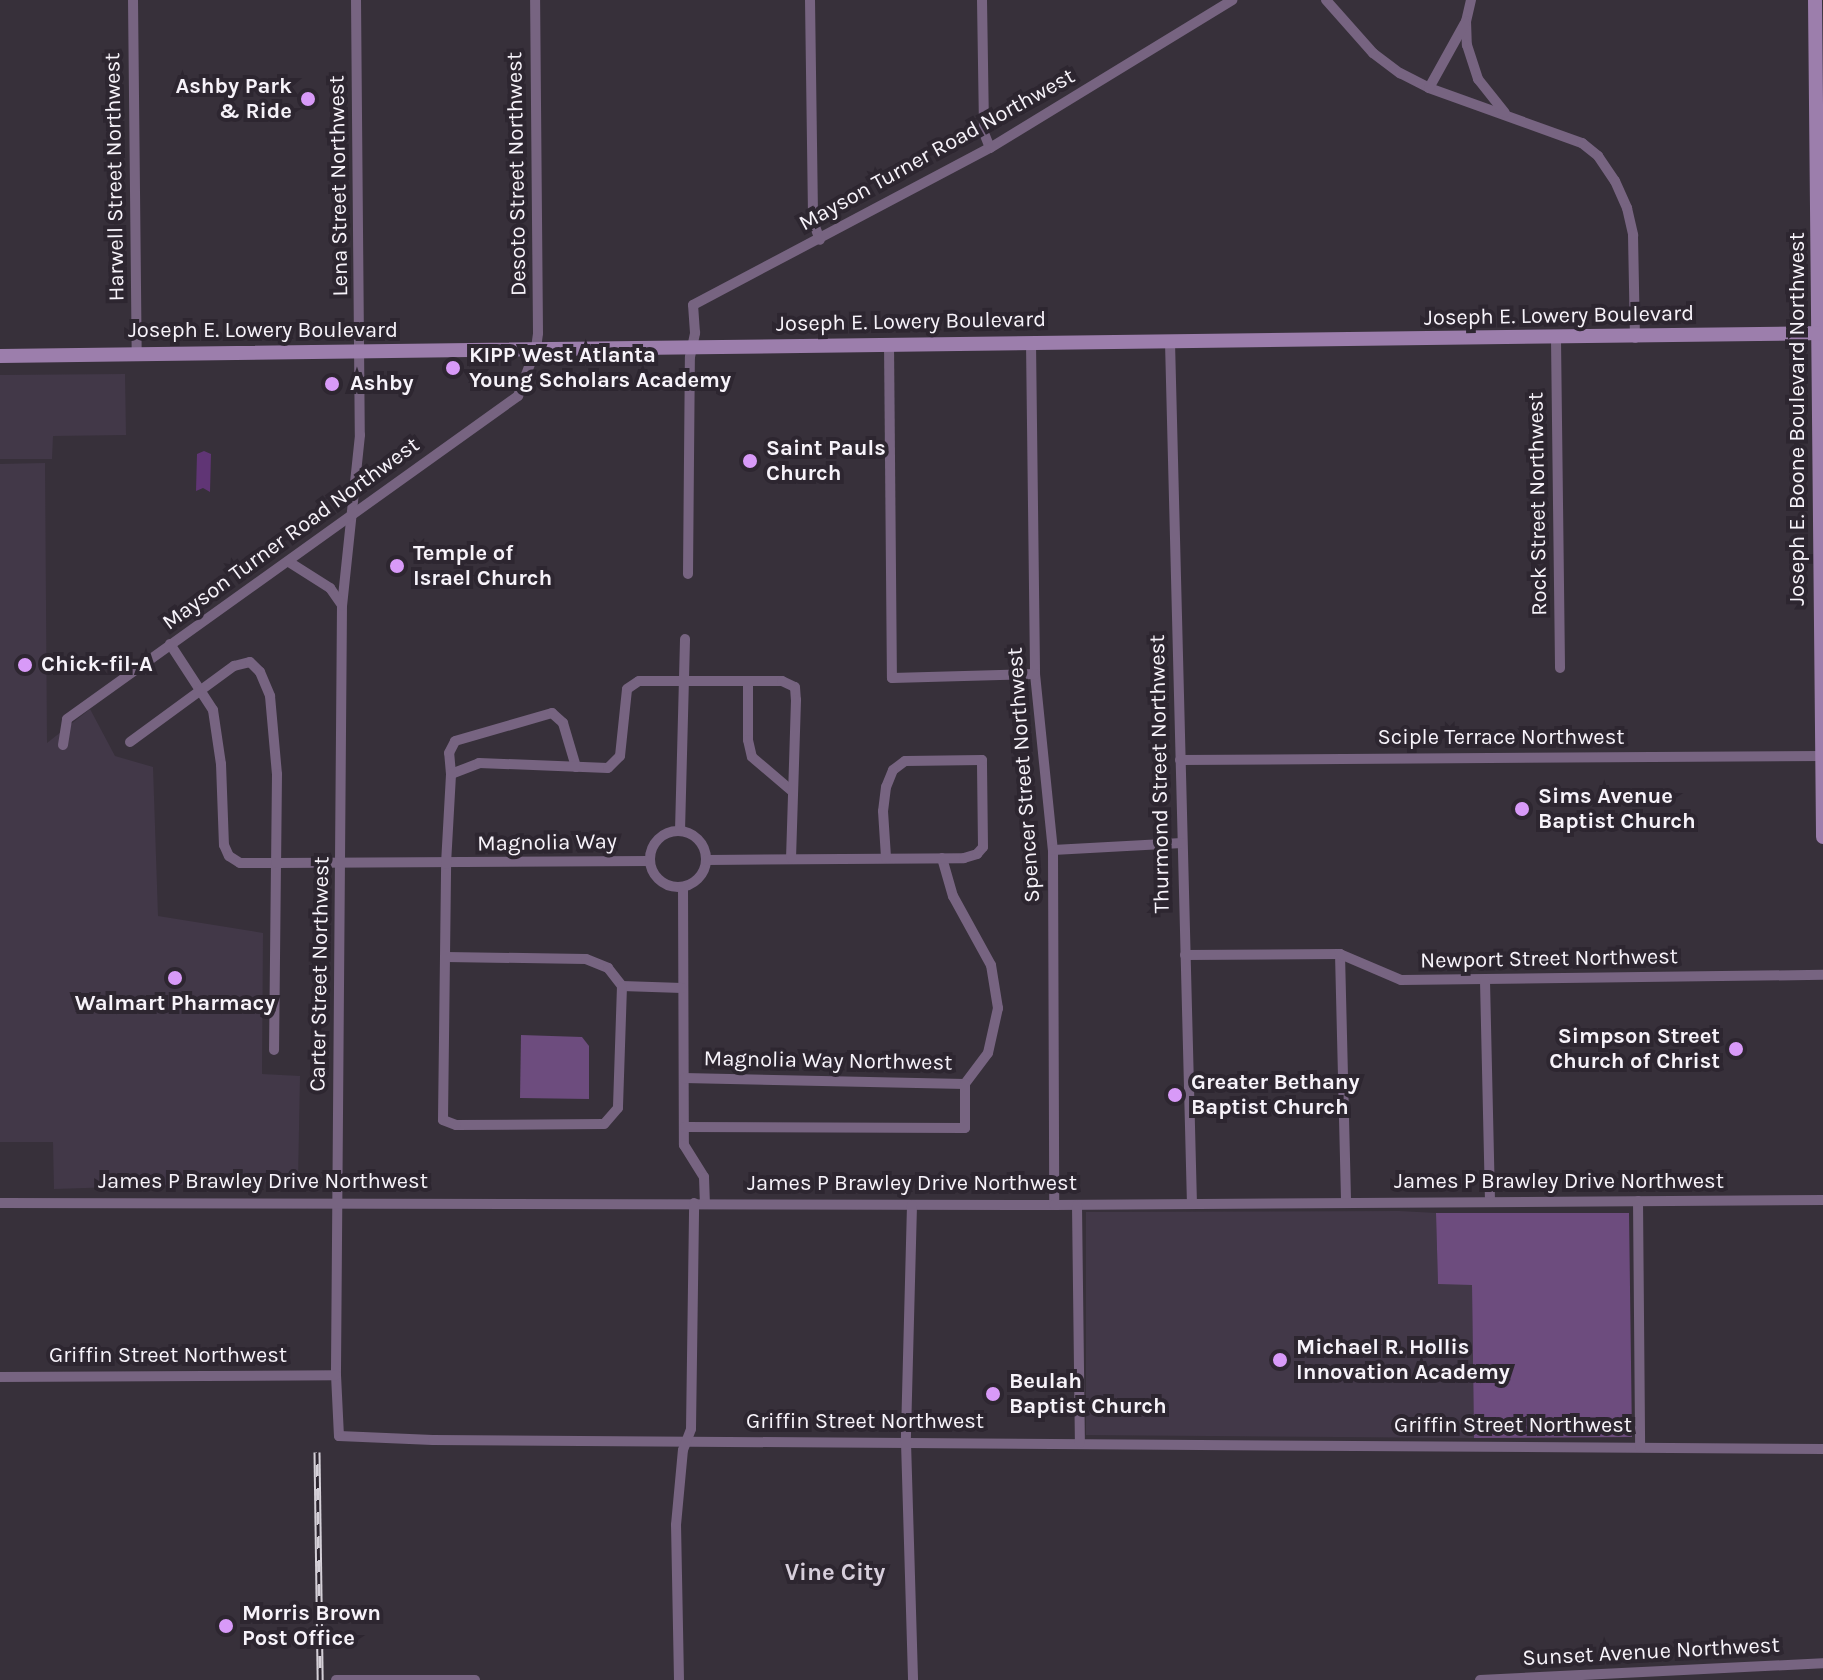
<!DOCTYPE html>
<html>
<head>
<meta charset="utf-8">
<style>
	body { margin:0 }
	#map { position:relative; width:1823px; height:1680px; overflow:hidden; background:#37303a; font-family:Karla,sans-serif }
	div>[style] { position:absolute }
	.built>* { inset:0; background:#423848 }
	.green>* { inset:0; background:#6d4c7e }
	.water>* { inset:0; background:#603575 }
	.street>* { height:10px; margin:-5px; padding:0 5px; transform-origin:5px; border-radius:5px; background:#776481 }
	.street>.ring { margin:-5px; padding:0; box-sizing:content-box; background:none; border:10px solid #776481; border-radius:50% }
	.secondary>* { height:14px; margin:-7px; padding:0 7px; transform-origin:7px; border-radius:7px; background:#9c7eac }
	.rail>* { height:7px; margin-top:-3.5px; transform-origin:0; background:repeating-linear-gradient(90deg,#2d2630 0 12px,#d4cfd7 0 24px); box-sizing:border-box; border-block:2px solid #d4cfd7 }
	.dots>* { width:22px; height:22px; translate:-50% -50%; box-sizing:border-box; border:4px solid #2d2630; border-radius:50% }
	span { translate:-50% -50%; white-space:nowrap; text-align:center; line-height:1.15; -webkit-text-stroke:8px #2d2630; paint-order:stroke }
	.poi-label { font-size:22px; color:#f7f3fa; font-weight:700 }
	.right { translate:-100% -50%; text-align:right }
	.left { translate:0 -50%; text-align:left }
	.street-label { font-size:22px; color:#f7f3fa }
	.neighbourhood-label { font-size:24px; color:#d7cfdc; font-weight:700 }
</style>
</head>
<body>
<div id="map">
	<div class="built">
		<i style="clip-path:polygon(125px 374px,126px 435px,53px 436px,52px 459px,0 459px,0 375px)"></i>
		<i style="clip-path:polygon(45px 463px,47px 743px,90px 709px,115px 756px,153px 767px,158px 916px,263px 933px,262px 1074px,300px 1076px,298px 1181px,54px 1189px,53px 1142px,0 1142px,0 464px)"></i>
		<i style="clip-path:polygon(1399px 1211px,1436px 1213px,1438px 1283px,1472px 1284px,1474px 1438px,1086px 1435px,1086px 1212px)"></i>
	</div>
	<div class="green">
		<i style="clip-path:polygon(521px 1035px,582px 1037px,589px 1046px,589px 1099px,520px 1098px)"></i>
		<i style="clip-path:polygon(1436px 1213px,1629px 1213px,1632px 1437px,1474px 1438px,1472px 1285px,1438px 1284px)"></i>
	</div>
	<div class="water">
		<i style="clip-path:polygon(204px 451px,211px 454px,210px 492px,203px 488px,196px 491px,197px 454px)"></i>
	</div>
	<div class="street">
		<i style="left:133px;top:0;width:353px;rotate:89.4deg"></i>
		<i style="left:356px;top:0;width:435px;rotate:89.5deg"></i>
		<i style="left:360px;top:435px;width:171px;rotate:96deg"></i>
		<i style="left:342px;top:605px;width:770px;rotate:90.45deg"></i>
		<i style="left:336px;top:1375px;width:61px;rotate:87.2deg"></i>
		<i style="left:339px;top:1436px;width:94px;rotate:2.4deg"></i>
		<i style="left:433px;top:1440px;width:1390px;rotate:0.37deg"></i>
		<i style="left:810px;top:0;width:221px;rotate:89.2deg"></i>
		<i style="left:813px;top:221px;width:20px;rotate:70deg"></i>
		<i style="left:982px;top:0;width:133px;rotate:89.1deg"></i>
		<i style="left:984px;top:133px;width:16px;rotate:68deg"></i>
		<i style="left:1326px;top:0;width:71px;rotate:48.4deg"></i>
		<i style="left:1373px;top:53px;width:34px;rotate:37deg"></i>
		<i style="left:1400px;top:73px;width:33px;rotate:27deg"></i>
		<i style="left:1429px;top:88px;width:163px;rotate:19.8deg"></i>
		<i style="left:1582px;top:143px;width:21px;rotate:39deg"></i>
		<i style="left:1598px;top:156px;width:30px;rotate:56deg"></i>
		<i style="left:1615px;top:181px;width:30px;rotate:66deg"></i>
		<i style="left:1627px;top:208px;width:28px;rotate:77deg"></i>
		<i style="left:1633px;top:235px;width:103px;rotate:88.9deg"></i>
		<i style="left:1471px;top:0;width:22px;rotate:103deg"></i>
		<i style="left:1466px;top:21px;width:24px;rotate:88deg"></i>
		<i style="left:1467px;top:45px;width:36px;rotate:72deg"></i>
		<i style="left:1478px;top:79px;width:43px;rotate:51.5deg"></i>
		<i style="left:1429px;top:88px;width:74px;rotate:-61deg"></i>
		<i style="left:1556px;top:339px;width:329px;rotate:89.3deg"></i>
		<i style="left:1031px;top:342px;width:332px;rotate:89.3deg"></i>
		<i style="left:1035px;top:674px;width:177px;rotate:84.2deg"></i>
		<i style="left:1053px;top:850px;width:355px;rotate:89.8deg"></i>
		<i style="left:1170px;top:342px;width:862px;rotate:88.54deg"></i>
		<i style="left:889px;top:343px;width:335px;rotate:89.5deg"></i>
		<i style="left:892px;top:678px;width:143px;rotate:-1.6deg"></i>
		<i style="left:289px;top:562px;width:49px;rotate:32.4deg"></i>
		<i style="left:330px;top:588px;width:21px;rotate:55deg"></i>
		<i style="left:688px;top:574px;width:217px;rotate:-89.5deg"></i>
		<i style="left:690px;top:357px;width:25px;rotate:-78deg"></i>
		<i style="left:695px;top:333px;width:28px;rotate:-94deg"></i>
		<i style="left:693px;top:305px;width:336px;rotate:-27.9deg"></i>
		<i style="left:990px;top:148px;width:284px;rotate:-31.4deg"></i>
		<i style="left:170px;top:644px;width:79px;rotate:56.9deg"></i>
		<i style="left:213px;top:710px;width:55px;rotate:81.6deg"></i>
		<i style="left:221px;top:764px;width:81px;rotate:87.9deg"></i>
		<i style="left:224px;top:845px;width:12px;rotate:66deg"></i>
		<i style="left:229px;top:856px;width:13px;rotate:32deg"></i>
		<i style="left:240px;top:863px;width:36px"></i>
		<i style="left:276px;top:863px;width:187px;rotate:90.6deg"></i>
		<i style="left:748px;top:681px;width:59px;rotate:90deg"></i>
		<i style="left:748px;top:740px;width:17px;rotate:77deg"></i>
		<i style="left:752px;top:757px;width:52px;rotate:40.4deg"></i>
		<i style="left:130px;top:742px;width:129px;rotate:-36.2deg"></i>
		<i style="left:234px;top:666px;width:16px;rotate:-14deg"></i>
		<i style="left:250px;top:662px;width:14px;rotate:45deg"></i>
		<i style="left:260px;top:672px;width:26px;rotate:67deg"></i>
		<i style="left:270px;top:696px;width:78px;rotate:84.9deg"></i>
		<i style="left:277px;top:774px;width:89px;rotate:90.6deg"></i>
		<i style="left:276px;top:863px;width:374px;rotate:-0.3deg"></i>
		<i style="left:63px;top:745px;width:26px;rotate:-81deg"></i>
		<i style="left:67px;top:719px;width:555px;rotate:-35.61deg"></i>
		<i style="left:518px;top:396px;width:51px;rotate:-69.4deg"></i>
		<i style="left:536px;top:348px;width:15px;rotate:-82deg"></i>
		<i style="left:538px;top:333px;width:333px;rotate:-90.5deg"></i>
		<i style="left:1180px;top:760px;width:642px;rotate:-0.36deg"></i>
		<i style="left:451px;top:774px;width:21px;rotate:-95deg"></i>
		<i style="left:449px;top:753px;width:13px;rotate:-63deg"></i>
		<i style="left:455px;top:741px;width:101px;rotate:-16.1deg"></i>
		<i style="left:552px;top:713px;width:15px;rotate:42deg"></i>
		<i style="left:563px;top:723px;width:46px;rotate:73.5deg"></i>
		<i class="ring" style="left:650px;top:831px;width:46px;height:46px"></i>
		<i style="left:680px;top:831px;width:192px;rotate:-88.5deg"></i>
		<i style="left:1053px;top:850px;width:129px;rotate:-3.1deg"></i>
		<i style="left:942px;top:858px;width:40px;rotate:74deg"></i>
		<i style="left:953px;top:896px;width:79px;rotate:61.2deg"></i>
		<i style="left:991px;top:965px;width:44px;rotate:80.8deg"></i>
		<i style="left:998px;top:1008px;width:46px;rotate:102.5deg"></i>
		<i style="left:988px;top:1053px;width:39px;rotate:127deg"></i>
		<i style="left:707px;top:860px;width:257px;rotate:-0.4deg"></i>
		<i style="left:964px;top:858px;width:14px;rotate:-17deg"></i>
		<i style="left:977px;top:854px;width:9px;rotate:-49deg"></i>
		<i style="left:983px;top:847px;width:87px;rotate:-90.7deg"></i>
		<i style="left:982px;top:760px;width:77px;rotate:179.3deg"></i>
		<i style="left:905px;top:761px;width:15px;rotate:143deg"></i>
		<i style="left:893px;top:770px;width:18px;rotate:112deg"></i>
		<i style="left:886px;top:787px;width:24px;rotate:97deg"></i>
		<i style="left:883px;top:811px;width:47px;rotate:86.3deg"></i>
		<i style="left:683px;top:887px;width:258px;rotate:89.8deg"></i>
		<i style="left:684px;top:1145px;width:38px;rotate:58deg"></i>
		<i style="left:704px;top:1177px;width:26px;rotate:88deg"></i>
		<i style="left:1340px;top:954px;width:249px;rotate:88.6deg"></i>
		<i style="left:1185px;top:955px;width:155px;rotate:-0.4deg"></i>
		<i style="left:1340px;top:954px;width:66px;rotate:23.1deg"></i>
		<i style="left:1401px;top:980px;width:422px;rotate:-0.7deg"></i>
		<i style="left:446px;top:957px;width:140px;rotate:0.8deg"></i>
		<i style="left:586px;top:959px;width:24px;rotate:22deg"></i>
		<i style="left:608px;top:968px;width:23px;rotate:52deg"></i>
		<i style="left:622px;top:986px;width:60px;rotate:1.9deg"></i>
		<i style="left:1485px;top:981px;width:221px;rotate:88.7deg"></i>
		<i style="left:622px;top:986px;width:122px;rotate:91.9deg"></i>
		<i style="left:618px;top:1108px;width:21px;rotate:131deg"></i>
		<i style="left:604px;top:1124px;width:148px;rotate:179.6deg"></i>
		<i style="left:456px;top:1125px;width:14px;rotate:-159deg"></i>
		<i style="left:443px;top:1120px;width:256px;rotate:-89.3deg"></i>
		<i style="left:446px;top:864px;width:90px;rotate:-86.8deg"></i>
		<i style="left:451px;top:774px;width:30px;rotate:-21deg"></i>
		<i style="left:479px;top:763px;width:129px;rotate:2.2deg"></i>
		<i style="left:608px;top:768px;width:17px;rotate:-45deg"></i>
		<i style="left:620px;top:756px;width:67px;rotate:-84deg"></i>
		<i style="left:627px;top:689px;width:14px;rotate:-34deg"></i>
		<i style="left:639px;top:681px;width:143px"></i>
		<i style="left:782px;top:681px;width:14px;rotate:25deg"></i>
		<i style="left:795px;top:687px;width:13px;rotate:86deg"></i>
		<i style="left:796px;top:700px;width:158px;rotate:91.8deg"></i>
		<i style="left:684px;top:1078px;width:281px;rotate:1.2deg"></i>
		<i style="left:684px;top:1127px;width:281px;rotate:0.2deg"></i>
		<i style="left:965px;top:1128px;width:44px;rotate:-90deg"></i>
		<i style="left:1638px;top:1201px;width:246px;rotate:89.5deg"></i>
		<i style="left:0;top:1203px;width:1054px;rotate:0.11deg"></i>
		<i style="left:1054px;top:1205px;width:769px;rotate:-0.37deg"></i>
		<i style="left:912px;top:1205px;width:237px;rotate:91.5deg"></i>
		<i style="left:906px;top:1442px;width:238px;rotate:88.3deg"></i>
		<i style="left:1077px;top:1205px;width:238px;rotate:89.3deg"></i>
		<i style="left:0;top:1377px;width:336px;rotate:-0.3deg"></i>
		<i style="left:336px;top:1680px;width:139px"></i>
		<i style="left:679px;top:1680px;width:155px;rotate:-91.1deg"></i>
		<i style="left:676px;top:1525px;width:75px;rotate:-84.7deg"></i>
		<i style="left:683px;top:1450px;width:22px;rotate:-69deg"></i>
		<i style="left:691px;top:1429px;width:226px;rotate:-89.2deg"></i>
		<i style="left:1480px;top:1680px;width:343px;rotate:-2.8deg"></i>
	</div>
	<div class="secondary">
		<i style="left:1815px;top:0;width:837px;rotate:89.45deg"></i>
		<i style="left:0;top:356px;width:1823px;rotate:-0.72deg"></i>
	</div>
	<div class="rail">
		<i style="left:317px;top:1452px;width:228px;rotate:89.2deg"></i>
	</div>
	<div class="dots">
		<i style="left:308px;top:99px;background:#d89af8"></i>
		<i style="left:453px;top:368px;background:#d89af8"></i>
		<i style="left:332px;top:384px;background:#d89af8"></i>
		<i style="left:750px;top:461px;background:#d89af8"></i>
		<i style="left:397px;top:566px;background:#d89af8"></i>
		<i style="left:25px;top:665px;background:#d89af8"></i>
		<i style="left:1522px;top:809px;background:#d89af8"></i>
		<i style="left:175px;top:978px;background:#d89af8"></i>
		<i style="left:1736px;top:1049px;background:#d89af8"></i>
		<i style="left:1175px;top:1095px;background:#d89af8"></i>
		<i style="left:1280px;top:1360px;background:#d89af8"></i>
		<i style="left:993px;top:1394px;background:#d89af8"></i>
		<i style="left:226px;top:1626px;background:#d89af8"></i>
	</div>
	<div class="poi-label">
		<span class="right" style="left:292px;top:99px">Ashby Park<br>&amp; Ride</span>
		<span class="left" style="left:469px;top:368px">KIPP West Atlanta<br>Young Scholars Academy</span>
		<span class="left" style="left:350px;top:384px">Ashby</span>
		<span class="left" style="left:766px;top:461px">Saint Pauls<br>Church</span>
		<span class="left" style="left:413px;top:566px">Temple of<br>Israel Church</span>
		<span class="left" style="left:41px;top:665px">Chick-fil-A</span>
		<span class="left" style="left:1538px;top:809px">Sims Avenue<br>Baptist Church</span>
		<span style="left:175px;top:1004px">Walmart Pharmacy</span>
		<span class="right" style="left:1720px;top:1049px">Simpson Street<br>Church of Christ</span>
		<span class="left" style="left:1191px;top:1095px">Greater Bethany<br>Baptist Church</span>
		<span class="left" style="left:1296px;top:1360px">Michael R. Hollis<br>Innovation Academy</span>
		<span class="left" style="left:1009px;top:1394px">Beulah<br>Baptist Church</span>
		<span class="left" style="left:242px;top:1626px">Morris Brown<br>Post Office</span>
	</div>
	<div class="street-label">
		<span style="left:937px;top:150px;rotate:-29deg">Mayson Turner Road Northwest</span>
		<span style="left:517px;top:174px;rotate:-91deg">Desoto Street Northwest</span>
		<span style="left:115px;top:177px;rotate:-91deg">Harwell Street Northwest</span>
		<span style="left:339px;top:186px;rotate:-91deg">Lena Street Northwest</span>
		<span style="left:1559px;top:316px;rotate:-1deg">Joseph E. Lowery Boulevard</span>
		<span style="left:911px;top:322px;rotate:-1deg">Joseph E. Lowery Boulevard</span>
		<span style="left:263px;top:331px">Joseph E. Lowery Boulevard</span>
		<span style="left:1798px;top:419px;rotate:-90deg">Joseph E. Boone Boulevard Northwest</span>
		<span style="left:1538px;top:504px;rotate:-91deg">Rock Street Northwest</span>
		<span style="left:291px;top:534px;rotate:-36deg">Mayson Turner Road Northwest</span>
		<span style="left:1501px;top:738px">Sciple Terrace Northwest</span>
		<span style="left:1160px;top:774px;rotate:-91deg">Thurmond Street Northwest</span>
		<span style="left:1024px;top:775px;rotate:-94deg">Spencer Street Northwest</span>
		<span style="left:547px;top:843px;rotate:-1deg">Magnolia Way</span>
		<span style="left:1549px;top:959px;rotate:-1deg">Newport Street Northwest</span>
		<span style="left:320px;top:974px;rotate:-89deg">Carter Street Northwest</span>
		<span style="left:828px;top:1061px;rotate:1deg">Magnolia Way Northwest</span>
		<span style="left:263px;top:1182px">James P Brawley Drive Northwest</span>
		<span style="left:1559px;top:1182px">James P Brawley Drive Northwest</span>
		<span style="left:912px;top:1184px">James P Brawley Drive Northwest</span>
		<span style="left:168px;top:1356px">Griffin Street Northwest</span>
		<span style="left:865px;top:1422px">Griffin Street Northwest</span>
		<span style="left:1513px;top:1426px">Griffin Street Northwest</span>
		<span style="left:1651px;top:1652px;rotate:-3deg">Sunset Avenue Northwest</span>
	</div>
	<div class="neighbourhood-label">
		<span style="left:835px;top:1573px">Vine City</span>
	</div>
</div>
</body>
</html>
